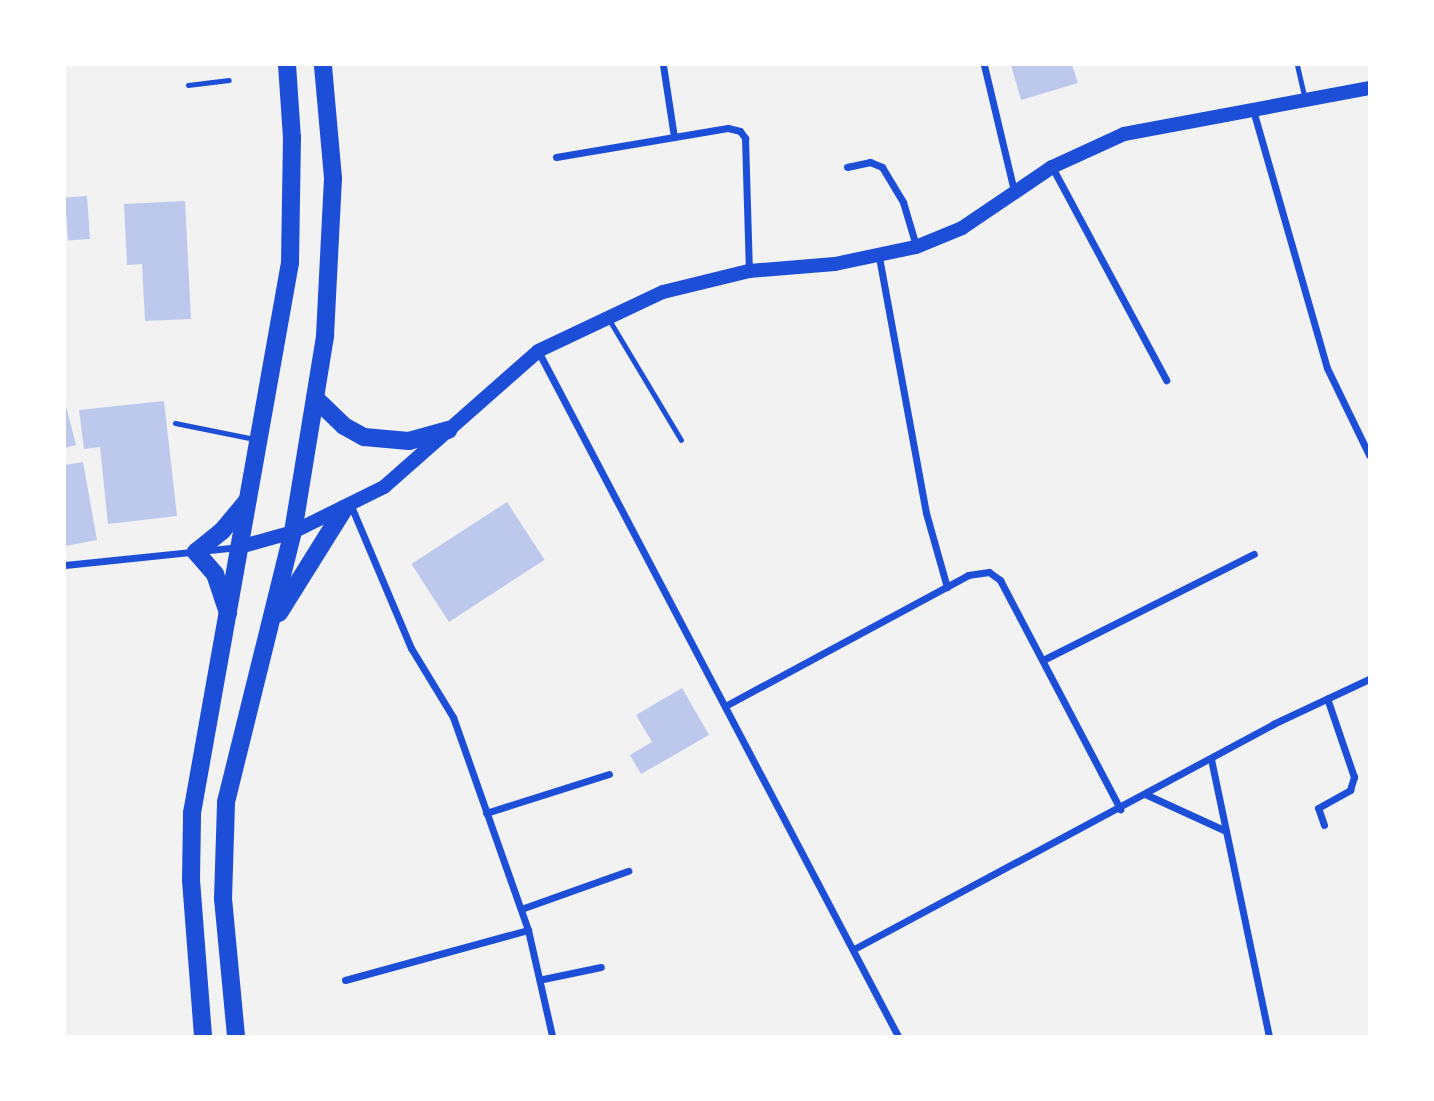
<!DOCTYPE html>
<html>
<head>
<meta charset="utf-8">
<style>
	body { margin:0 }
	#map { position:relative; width:1434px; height:1101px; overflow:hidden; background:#f2f2f2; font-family:Arial,sans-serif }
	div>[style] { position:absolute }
	.building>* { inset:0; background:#bdc9ec; transform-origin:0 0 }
	.service>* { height:5px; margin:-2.5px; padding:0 2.5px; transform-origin:2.5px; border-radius:2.5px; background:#1d4ed8 }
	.minor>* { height:7px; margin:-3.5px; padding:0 3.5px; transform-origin:3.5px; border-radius:3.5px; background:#1d4ed8 }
	.secondary>* { height:14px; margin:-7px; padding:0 7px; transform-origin:7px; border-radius:7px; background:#1d4ed8 }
	.primary>* { height:18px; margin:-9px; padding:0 9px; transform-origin:9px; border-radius:9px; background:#1d4ed8 }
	span { translate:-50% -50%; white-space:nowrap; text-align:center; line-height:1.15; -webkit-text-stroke:6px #fff; paint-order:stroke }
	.frame { position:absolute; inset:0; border:66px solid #fff; pointer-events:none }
</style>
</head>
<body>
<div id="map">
	<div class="building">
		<i style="clip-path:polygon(1011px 65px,1072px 65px,1078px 83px,1021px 100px)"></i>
		<i style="left:87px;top:196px;width:43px;height:22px;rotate:86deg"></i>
		<i style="clip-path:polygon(185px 201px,191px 319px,145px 321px,142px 264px,127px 265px,124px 204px)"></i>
		<i style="clip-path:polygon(164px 401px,177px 516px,108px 524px,100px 447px,84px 449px,79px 410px)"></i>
		<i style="clip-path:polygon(65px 402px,76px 445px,65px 448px)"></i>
		<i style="clip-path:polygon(83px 462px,97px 540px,65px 546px,65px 465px)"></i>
		<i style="left:507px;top:502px;width:69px;height:114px;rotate:57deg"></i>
		<i style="clip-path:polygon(682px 688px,709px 735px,641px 774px,630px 755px,652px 742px,636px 715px)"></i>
	</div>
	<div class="service">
		<i style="left:1297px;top:65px;width:35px;rotate:77deg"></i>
		<i style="left:188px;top:85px;width:41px;rotate:-7deg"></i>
		<i style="left:608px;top:318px;width:142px;rotate:59.1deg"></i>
		<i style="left:175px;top:423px;width:81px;rotate:11.4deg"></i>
	</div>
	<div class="minor">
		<i style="left:663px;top:65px;width:73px;rotate:81.3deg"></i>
		<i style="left:984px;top:65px;width:130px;rotate:76.6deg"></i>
		<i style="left:1253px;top:110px;width:268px;rotate:74deg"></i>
		<i style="left:1327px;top:368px;width:97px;rotate:64.2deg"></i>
		<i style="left:556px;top:157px;width:174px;rotate:-9.6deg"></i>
		<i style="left:728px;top:128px;width:12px;rotate:14deg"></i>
		<i style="left:740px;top:131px;width:9px;rotate:54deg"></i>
		<i style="left:745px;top:138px;width:133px;rotate:88.3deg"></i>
		<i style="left:847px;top:167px;width:24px;rotate:-12deg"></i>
		<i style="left:870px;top:162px;width:13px;rotate:23deg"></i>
		<i style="left:882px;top:167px;width:41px;rotate:59deg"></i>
		<i style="left:903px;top:202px;width:46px;rotate:73.5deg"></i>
		<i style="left:1052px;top:167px;width:242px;rotate:61.8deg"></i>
		<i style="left:879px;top:257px;width:260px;rotate:79.6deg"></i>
		<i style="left:926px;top:513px;width:77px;rotate:74.2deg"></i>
		<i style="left:538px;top:351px;width:774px;rotate:62.28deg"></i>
		<i style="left:351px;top:506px;width:154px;rotate:67.1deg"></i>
		<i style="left:411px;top:648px;width:81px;rotate:58.7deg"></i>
		<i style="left:453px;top:717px;width:226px;rotate:70.6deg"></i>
		<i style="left:528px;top:930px;width:109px;rotate:77.2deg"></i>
		<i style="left:65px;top:565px;width:174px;rotate:-5.9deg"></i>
		<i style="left:1043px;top:660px;width:236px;rotate:-26.7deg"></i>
		<i style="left:727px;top:705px;width:274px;rotate:-28.3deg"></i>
		<i style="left:968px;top:575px;width:21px;rotate:-8deg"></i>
		<i style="left:989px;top:572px;width:14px;rotate:36deg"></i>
		<i style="left:1000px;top:580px;width:259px;rotate:62.3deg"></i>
		<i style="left:1211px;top:759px;width:283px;rotate:78.2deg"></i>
		<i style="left:1145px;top:794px;width:89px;rotate:24.6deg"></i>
		<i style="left:486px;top:813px;width:129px;rotate:-17.6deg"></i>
		<i style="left:1324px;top:825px;width:18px;rotate:-109deg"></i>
		<i style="left:1318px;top:808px;width:37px;rotate:-29deg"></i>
		<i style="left:1350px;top:790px;width:14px;rotate:-73deg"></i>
		<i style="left:1354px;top:777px;width:83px;rotate:-108.9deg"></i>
		<i style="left:521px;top:909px;width:114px;rotate:-19.6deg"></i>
		<i style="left:854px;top:949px;width:476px;rotate:-28.2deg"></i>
		<i style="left:1273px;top:724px;width:106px;rotate:-25.1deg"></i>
		<i style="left:543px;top:979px;width:59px;rotate:-11.7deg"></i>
		<i style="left:345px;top:980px;width:190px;rotate:-15.3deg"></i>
	</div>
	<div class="secondary">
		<i style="left:243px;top:546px;width:52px;rotate:-15.6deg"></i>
		<i style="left:293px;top:532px;width:102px;rotate:-26.3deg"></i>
		<i style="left:384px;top:487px;width:205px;rotate:-41.4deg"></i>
		<i style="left:538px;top:351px;width:138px;rotate:-25.3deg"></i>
		<i style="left:663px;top:292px;width:89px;rotate:-13.7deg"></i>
		<i style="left:749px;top:271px;width:86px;rotate:-4.7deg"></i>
		<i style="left:835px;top:264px;width:83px;rotate:-11.9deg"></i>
		<i style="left:916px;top:247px;width:50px;rotate:-22.4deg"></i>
		<i style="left:962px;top:228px;width:109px;rotate:-34.1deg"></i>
		<i style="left:1052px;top:167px;width:79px;rotate:-24.6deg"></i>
		<i style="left:1124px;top:134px;width:249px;rotate:-10.6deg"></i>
	</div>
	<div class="primary">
		<i style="left:315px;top:398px;width:40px;rotate:44deg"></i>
		<i style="left:344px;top:426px;width:23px;rotate:29deg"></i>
		<i style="left:364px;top:437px;width:45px;rotate:5.1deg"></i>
		<i style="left:409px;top:441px;width:41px;rotate:-15.8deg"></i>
		<i style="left:228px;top:613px;width:41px;rotate:-108.4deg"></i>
		<i style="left:215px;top:574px;width:29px;rotate:-131deg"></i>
		<i style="left:196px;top:552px;width:33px;rotate:-39deg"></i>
		<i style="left:222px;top:531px;width:39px;rotate:-50deg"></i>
		<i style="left:279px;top:613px;width:123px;rotate:-58deg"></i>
		<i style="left:203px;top:1036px;width:156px;rotate:-94.4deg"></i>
		<i style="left:191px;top:880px;width:67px;rotate:-89.1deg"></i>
		<i style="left:192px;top:813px;width:559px;rotate:-79.9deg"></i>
		<i style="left:290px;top:263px;width:125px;rotate:-89.1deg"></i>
		<i style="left:292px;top:138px;width:73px;rotate:-93.9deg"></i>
		<i style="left:236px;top:1036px;width:138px;rotate:-95.4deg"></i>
		<i style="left:223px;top:899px;width:97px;rotate:-88.2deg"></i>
		<i style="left:226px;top:802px;width:278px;rotate:-76.1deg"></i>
		<i style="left:293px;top:532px;width:199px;rotate:-80.7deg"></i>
		<i style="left:325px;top:336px;width:158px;rotate:-87.1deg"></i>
		<i style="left:333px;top:178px;width:113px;rotate:-95.1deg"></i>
	</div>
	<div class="frame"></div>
</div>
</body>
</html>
